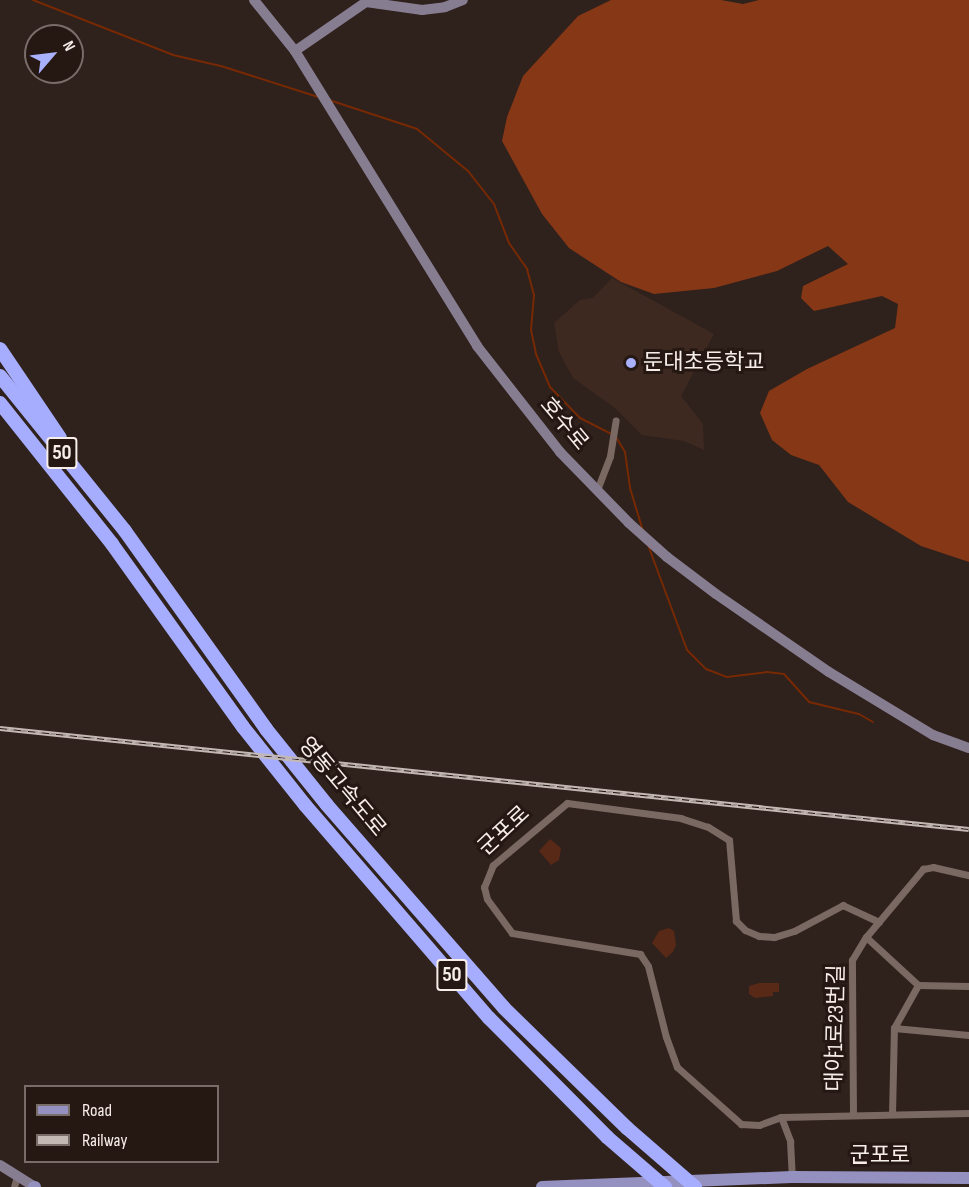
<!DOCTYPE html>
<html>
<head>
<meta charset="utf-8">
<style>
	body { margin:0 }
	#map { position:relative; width:969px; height:1187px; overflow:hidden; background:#2f211c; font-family:"Sofia Sans Condensed","Noto Sans KR",sans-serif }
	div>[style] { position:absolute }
	.built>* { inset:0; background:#3e2921 }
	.green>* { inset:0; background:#582917 }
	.forest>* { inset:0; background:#853716 }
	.stream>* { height:2px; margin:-1px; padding:0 1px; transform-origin:1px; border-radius:1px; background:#772904 }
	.street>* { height:7px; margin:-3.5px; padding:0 3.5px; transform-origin:3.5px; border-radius:3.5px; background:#7a6862 }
	.secondary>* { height:10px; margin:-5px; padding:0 5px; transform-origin:5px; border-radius:5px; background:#877d91 }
	.primary>* { height:12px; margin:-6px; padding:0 6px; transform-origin:6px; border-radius:6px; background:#9491c0 }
	.highway>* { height:14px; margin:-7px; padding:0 7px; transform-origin:7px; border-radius:7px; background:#a6adfe }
	.rail>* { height:4.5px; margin-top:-2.25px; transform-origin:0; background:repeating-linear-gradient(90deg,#251813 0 7px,#c3b8b3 0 14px); box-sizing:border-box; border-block:2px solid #c3b8b3 }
	.dots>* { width:16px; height:16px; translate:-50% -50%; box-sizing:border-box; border:3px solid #251813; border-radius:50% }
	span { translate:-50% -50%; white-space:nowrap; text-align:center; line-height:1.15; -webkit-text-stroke:6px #251813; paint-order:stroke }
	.shield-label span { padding:2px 4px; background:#251813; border:2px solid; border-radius:4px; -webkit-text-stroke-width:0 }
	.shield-label { font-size:21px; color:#f7ede9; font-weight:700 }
	.poi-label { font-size:22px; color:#f7ede9 }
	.left { translate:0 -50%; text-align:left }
	.street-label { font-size:22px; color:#f7ede9 }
	.legend { position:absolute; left:24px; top:1085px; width:195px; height:78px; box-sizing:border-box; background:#251813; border:2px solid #796d69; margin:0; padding:8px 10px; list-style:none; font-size:18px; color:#f7ede9 }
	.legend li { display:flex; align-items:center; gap:12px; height:30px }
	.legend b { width:30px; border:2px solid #796d69 }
	.north { position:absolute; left:24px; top:24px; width:60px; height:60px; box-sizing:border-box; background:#251813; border:2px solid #796d69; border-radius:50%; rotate:62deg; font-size:16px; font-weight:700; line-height:24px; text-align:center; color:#f7ede9 }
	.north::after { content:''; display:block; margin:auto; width:21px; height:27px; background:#a9b0fc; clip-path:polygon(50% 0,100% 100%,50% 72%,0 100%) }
</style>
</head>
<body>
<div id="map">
	<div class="built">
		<i style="clip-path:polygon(612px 278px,714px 334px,681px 396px,703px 424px,704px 450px,684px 441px,642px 435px,615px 408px,573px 378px,559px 352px,554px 323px,580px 300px,593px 298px)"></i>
	</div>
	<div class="green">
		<i style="clip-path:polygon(550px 839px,561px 848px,559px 860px,551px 865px,539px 851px)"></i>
		<i style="clip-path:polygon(669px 928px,674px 931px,676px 945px,673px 952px,666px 958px,652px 943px,659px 931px)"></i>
		<i style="clip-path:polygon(759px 983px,779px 983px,779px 992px,773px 992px,773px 996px,755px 998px,749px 994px,749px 986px)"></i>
	</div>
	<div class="forest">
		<i style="clip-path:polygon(611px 0,721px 0,743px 4px,759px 0,969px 0,969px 562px,921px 546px,848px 502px,819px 465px,791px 455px,772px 440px,760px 413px,769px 391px,807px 369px,895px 328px,898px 304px,882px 296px,814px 311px,801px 298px,803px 286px,848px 264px,828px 246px,777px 271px,714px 288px,654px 294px,621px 282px,569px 248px,542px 214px,502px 141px,507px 117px,523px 76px,578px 16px)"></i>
	</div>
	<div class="stream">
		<i style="left:33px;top:0;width:150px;rotate:21.4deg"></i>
		<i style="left:173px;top:55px;width:49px;rotate:12.9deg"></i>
		<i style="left:221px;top:66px;width:102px;rotate:17.7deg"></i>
		<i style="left:329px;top:100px;width:93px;rotate:18.2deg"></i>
		<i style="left:417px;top:129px;width:66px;rotate:39.5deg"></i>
		<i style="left:468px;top:171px;width:42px;rotate:51.8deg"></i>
		<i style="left:494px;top:204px;width:42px;rotate:69deg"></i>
		<i style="left:509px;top:243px;width:32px;rotate:55deg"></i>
		<i style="left:527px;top:269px;width:27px;rotate:75deg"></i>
		<i style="left:534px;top:295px;width:35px;rotate:95deg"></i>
		<i style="left:531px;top:330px;width:25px;rotate:78deg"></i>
		<i style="left:536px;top:354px;width:36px;rotate:67deg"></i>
		<i style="left:550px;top:387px;width:43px;rotate:45.9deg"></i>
		<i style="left:580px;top:418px;width:35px;rotate:27deg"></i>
		<i style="left:616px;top:437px;width:17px;rotate:59deg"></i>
		<i style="left:625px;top:452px;width:36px;rotate:82deg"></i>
		<i style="left:630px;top:488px;width:45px;rotate:73.2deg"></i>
		<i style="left:648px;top:545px;width:112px;rotate:69.6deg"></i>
		<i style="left:687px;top:650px;width:27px;rotate:45deg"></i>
		<i style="left:706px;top:669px;width:22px;rotate:21deg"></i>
		<i style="left:727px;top:677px;width:40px;rotate:-7.1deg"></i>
		<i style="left:767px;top:672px;width:17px;rotate:7deg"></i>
		<i style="left:784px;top:674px;width:38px;rotate:48deg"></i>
		<i style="left:809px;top:702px;width:51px;rotate:13.5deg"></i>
		<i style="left:859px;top:714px;width:16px;rotate:30deg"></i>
	</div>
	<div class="street">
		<i style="left:597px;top:490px;width:36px;rotate:-69deg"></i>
		<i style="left:610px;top:456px;width:36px;rotate:-81deg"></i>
		<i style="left:879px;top:922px;width:40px;rotate:-155deg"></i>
		<i style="left:843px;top:905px;width:55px;rotate:152deg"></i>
		<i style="left:794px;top:931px;width:21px;rotate:163deg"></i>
		<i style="left:774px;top:937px;width:15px;rotate:-176deg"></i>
		<i style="left:759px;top:936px;width:15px;rotate:-157deg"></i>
		<i style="left:745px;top:930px;width:13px;rotate:-135deg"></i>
		<i style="left:736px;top:921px;width:81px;rotate:-94.9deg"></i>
		<i style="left:729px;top:840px;width:25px;rotate:-148deg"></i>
		<i style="left:708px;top:827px;width:28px;rotate:-162deg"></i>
		<i style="left:681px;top:818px;width:115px;rotate:-172.5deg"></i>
		<i style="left:567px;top:803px;width:97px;rotate:140deg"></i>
		<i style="left:493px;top:865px;width:24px;rotate:112deg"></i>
		<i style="left:484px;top:887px;width:12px;rotate:76deg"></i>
		<i style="left:487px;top:899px;width:42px;rotate:53.7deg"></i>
		<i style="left:512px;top:933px;width:130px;rotate:9.3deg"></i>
		<i style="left:640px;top:954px;width:14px;rotate:56deg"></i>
		<i style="left:648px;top:966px;width:73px;rotate:75.8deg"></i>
		<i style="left:666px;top:1037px;width:32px;rotate:70deg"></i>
		<i style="left:677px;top:1067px;width:86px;rotate:41.7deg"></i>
		<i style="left:741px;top:1124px;width:18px;rotate:3deg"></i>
		<i style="left:759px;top:1125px;width:23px;rotate:-20deg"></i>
		<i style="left:781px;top:1117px;width:188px;rotate:-1.2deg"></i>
		<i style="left:866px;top:937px;width:71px;rotate:42.7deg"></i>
		<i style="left:918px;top:985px;width:51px;rotate:1.1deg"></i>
		<i style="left:894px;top:1028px;width:49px;rotate:-60.8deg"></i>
		<i style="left:892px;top:1114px;width:86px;rotate:-88.7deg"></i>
		<i style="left:894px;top:1028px;width:75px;rotate:5.3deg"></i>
		<i style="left:853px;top:1115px;width:155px;rotate:-90.4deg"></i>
		<i style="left:852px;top:960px;width:27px;rotate:-59deg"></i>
		<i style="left:866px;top:937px;width:89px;rotate:-50deg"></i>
		<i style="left:923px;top:869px;width:10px;rotate:-11deg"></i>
		<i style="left:933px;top:867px;width:37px;rotate:13deg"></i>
		<i style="left:781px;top:1117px;width:26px;rotate:69deg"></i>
		<i style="left:790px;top:1141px;width:36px;rotate:87deg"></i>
		<i style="left:14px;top:1187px;width:11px;rotate:-75deg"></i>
	</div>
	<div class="secondary">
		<i style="left:254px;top:0;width:65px;rotate:51.2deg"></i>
		<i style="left:295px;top:51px;width:347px;rotate:58.3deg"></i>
		<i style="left:477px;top:346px;width:135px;rotate:51.9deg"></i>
		<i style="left:560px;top:452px;width:99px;rotate:45.8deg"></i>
		<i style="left:629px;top:523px;width:51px;rotate:41.8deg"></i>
		<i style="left:667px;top:557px;width:61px;rotate:37.1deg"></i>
		<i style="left:716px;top:594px;width:137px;rotate:34.6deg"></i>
		<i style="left:829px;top:672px;width:122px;rotate:31.2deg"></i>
		<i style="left:933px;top:735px;width:38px;rotate:20deg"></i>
		<i style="left:295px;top:51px;width:86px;rotate:-34.6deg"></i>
		<i style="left:366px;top:2px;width:57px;rotate:8.1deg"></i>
		<i style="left:422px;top:10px;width:23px;rotate:-7deg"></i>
		<i style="left:445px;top:7px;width:19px;rotate:-21deg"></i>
		<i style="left:0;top:1165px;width:41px;rotate:32.2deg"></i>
	</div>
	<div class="primary">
		<i style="left:34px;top:1187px;width:1px"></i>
		<i style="left:542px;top:1187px;width:250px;rotate:-2.3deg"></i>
		<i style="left:792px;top:1177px;width:177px;rotate:0.3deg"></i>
	</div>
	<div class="highway">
		<i style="left:0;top:349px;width:107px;rotate:56deg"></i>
		<i style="left:0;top:376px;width:199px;rotate:51.1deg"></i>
		<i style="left:125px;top:531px;width:243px;rotate:54.5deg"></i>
		<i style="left:266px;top:729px;width:97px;rotate:51.2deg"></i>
		<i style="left:327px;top:805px;width:269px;rotate:48.9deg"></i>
		<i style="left:504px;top:1008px;width:172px;rotate:44.3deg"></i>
		<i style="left:627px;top:1128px;width:90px;rotate:40.9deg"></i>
		<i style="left:0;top:403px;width:180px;rotate:51.5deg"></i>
		<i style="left:112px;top:544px;width:225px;rotate:54.4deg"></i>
		<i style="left:243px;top:727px;width:100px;rotate:51.5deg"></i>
		<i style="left:305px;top:805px;width:281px;rotate:49.2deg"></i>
		<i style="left:489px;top:1018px;width:168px;rotate:45.2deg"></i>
		<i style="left:607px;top:1137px;width:77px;rotate:40.8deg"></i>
	</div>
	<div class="rail">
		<i style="left:0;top:728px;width:974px;rotate:5.95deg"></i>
	</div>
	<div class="dots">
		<i style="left:631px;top:363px;background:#a9b0fc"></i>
	</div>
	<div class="shield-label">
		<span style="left:62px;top:453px">50</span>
		<span style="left:452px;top:975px">50</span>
	</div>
	<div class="poi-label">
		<span class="left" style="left:643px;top:363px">둔대초등학교</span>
	</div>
	<div class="street-label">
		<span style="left:564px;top:424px;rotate:50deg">호수로</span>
		<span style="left:342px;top:787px;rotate:50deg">영동고속도로</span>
		<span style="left:504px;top:831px;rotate:-43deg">군포로</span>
		<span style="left:836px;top:1028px;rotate:-89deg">대야1로23번길</span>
		<span style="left:880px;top:1156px">군포로</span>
	</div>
	<ul class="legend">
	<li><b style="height:8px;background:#9491c0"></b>Road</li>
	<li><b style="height:8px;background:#c3b8b3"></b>Railway</li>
	</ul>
	<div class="north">N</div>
</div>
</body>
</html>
